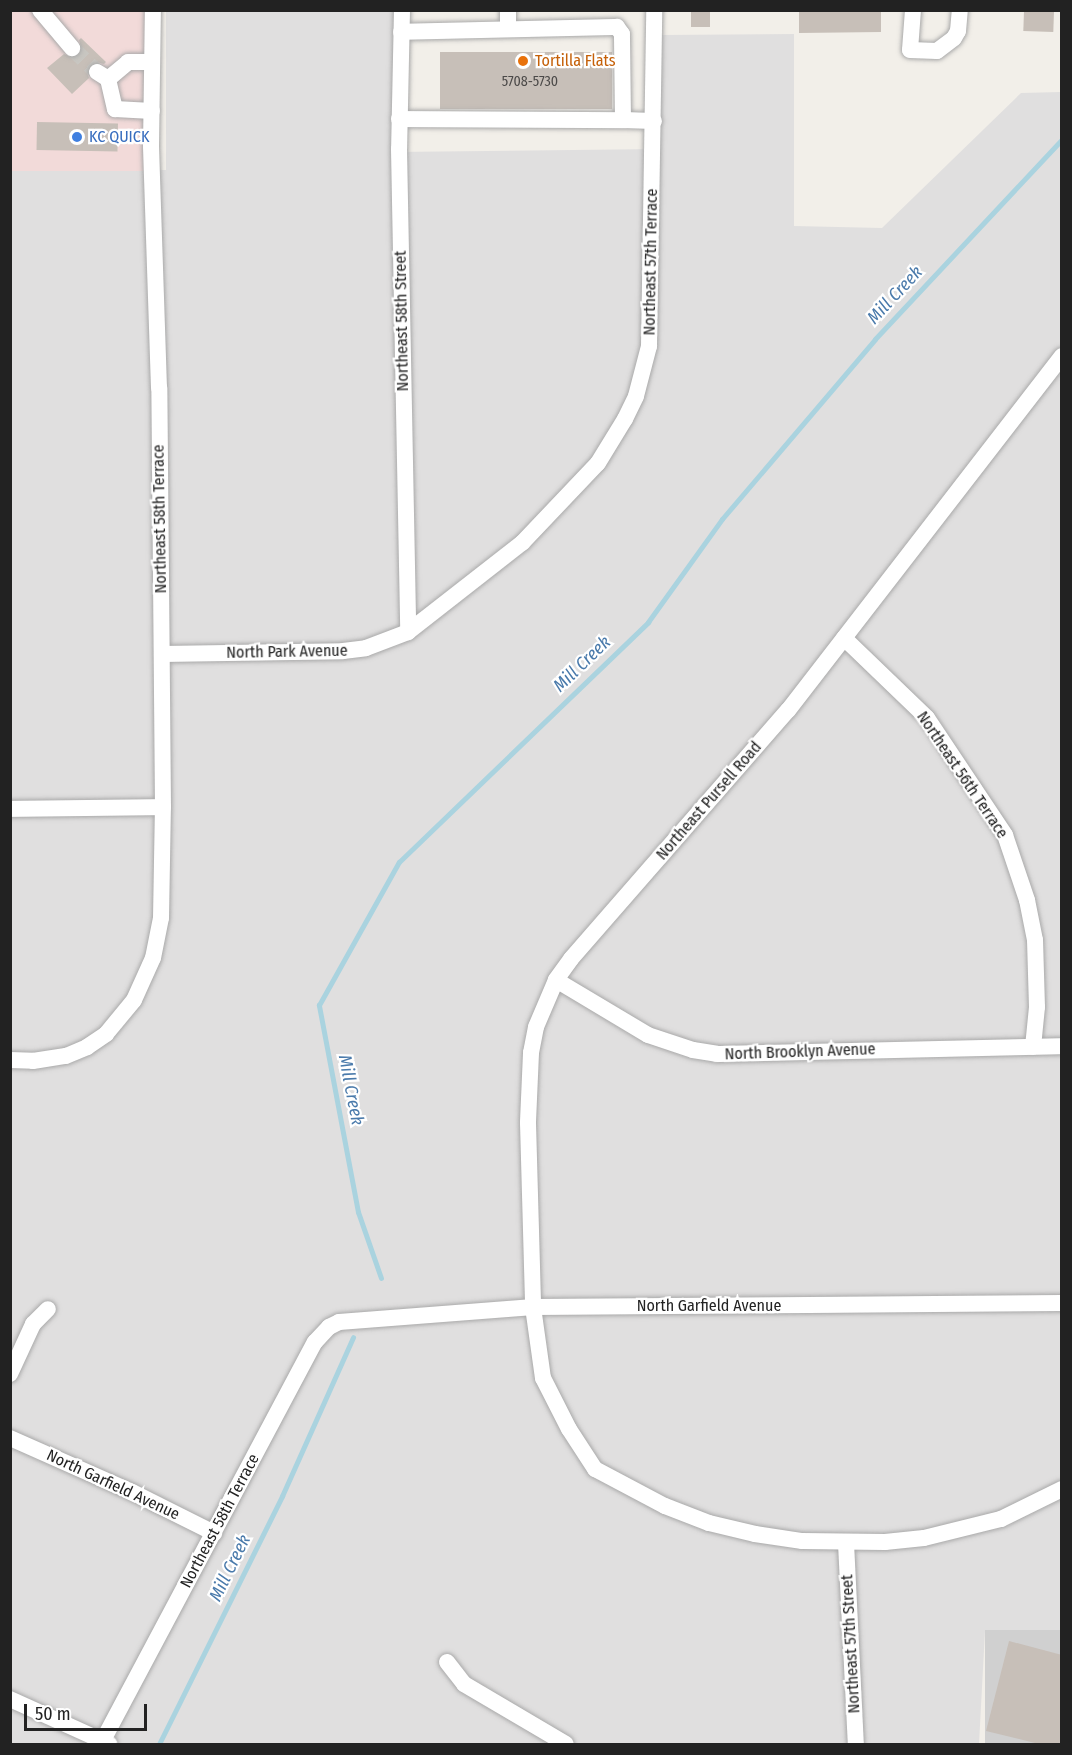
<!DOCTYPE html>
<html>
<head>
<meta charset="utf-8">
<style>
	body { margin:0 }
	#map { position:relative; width:1072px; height:1755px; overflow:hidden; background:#f2efe9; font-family:"Fira Sans Condensed",sans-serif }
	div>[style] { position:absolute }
	.residential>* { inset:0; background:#e0dfdf }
	.commercial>* { inset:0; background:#f2dad9; transform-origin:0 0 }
	.religious>* { inset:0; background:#d0d0d0; transform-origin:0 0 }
	.stream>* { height:5px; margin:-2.5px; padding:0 2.5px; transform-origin:2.5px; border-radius:2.5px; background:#aad3df }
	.building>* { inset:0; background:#c7bfb8; transform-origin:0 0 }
	.minor-tunnel>* { height:16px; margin-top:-8px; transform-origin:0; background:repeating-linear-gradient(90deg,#c8c6c1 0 16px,transparent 0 24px) }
	.roads { filter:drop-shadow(0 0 2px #a9a9a9) drop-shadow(0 0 2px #a9a9a9) }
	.minor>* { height:16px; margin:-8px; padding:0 8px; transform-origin:8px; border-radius:8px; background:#fff }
	.dots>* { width:16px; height:16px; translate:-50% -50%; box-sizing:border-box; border:3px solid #fff; border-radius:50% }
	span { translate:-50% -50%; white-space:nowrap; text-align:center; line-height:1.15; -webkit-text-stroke:4.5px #fff; paint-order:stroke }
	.number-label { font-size:14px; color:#4b4948 }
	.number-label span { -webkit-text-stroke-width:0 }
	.food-label { font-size:16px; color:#c56008 }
	.left { translate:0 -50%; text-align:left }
	.shop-label { font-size:16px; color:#366cbe }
	.street-label { font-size:16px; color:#222 }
	.water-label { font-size:18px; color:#4a7aab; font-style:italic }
	.frame { position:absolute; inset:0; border:12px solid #222; pointer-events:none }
	.scale { position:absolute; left:24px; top:1704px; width:123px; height:27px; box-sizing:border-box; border:3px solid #222; border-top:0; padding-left:8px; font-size:18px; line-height:21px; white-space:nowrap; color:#222; -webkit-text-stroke:4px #fff; paint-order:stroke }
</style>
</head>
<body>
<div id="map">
	<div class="residential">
		<i style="clip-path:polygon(166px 11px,395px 11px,394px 152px,660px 149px,662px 35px,794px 34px,794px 226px,882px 228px,1021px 93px,1061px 92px,1061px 1630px,985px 1631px,979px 1744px,11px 1744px,10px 171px,166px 170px)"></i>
	</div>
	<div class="commercial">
		<i style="left:10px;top:11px;width:135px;height:160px"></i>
	</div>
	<div class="religious">
		<i style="left:1061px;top:1630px;width:114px;height:76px;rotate:90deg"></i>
	</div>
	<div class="stream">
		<i style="left:381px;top:1278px;width:70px;rotate:-109.2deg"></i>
		<i style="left:358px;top:1212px;width:211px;rotate:-100.7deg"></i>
		<i style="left:319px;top:1005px;width:164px;rotate:-60.8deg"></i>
		<i style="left:399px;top:862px;width:346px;rotate:-43.9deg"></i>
		<i style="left:648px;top:622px;width:127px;rotate:-54.3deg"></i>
		<i style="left:722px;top:519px;width:236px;rotate:-49.6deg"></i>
		<i style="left:875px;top:339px;width:274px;rotate:-46.9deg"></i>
		<i style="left:159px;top:1744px;width:277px;rotate:-63.6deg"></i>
		<i style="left:282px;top:1496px;width:174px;rotate:-65.9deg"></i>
	</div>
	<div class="building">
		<i style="left:691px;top:10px;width:19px;height:17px"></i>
		<i style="clip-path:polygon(863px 10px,881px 12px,881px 32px,799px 33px,799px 11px)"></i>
		<i style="left:1024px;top:11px;width:30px;height:20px;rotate:2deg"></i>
		<i style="clip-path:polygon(81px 38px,106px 62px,104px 64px,97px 62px,89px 66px,87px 72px,89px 78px,72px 94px,47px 68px,64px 54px,73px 58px,79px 56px,82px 51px,79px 40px)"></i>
		<i style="left:440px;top:52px;width:172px;height:57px"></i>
		<i style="left:37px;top:122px;width:81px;height:28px;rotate:1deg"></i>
		<i style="clip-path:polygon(1009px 1641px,1062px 1655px,1062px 1744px,1039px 1744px,986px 1731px)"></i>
	</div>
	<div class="minor-tunnel">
		<i style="left:72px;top:48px;width:35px;rotate:44deg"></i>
	</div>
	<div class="roads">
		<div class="minor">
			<i style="left:40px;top:10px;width:50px;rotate:49.9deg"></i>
			<i style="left:402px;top:10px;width:139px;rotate:91.2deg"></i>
			<i style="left:399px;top:149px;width:483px;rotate:88.9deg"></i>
			<i style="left:508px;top:10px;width:19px;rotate:90deg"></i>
			<i style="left:913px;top:10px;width:40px;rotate:94.3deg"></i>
			<i style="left:910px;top:50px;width:27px;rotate:2deg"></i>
			<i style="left:937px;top:51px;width:21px;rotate:-37deg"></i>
			<i style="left:954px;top:38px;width:8px;rotate:-60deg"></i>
			<i style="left:958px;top:31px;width:21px;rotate:-85deg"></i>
			<i style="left:97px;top:72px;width:13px;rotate:32deg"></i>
			<i style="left:108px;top:79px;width:26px;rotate:-40deg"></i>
			<i style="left:128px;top:62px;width:24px"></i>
			<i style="left:108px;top:79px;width:31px;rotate:77deg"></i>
			<i style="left:115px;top:109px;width:37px;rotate:3deg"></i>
			<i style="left:399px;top:119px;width:224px;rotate:0.3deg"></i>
			<i style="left:623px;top:120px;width:86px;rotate:-90.7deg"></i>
			<i style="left:622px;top:34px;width:9px;rotate:-126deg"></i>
			<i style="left:617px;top:27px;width:216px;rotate:178.7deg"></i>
			<i style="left:623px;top:120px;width:31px;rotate:2deg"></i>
			<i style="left:1062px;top:356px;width:448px;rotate:127.7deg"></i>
			<i style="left:788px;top:710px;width:330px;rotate:131.1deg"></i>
			<i style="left:571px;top:959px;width:26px;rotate:126deg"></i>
			<i style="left:556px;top:980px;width:51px;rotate:113.1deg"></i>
			<i style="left:536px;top:1027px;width:26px;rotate:101deg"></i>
			<i style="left:531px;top:1053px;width:70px;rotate:92.5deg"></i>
			<i style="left:528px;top:1123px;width:184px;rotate:88.4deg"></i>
			<i style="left:533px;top:1307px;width:72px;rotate:82deg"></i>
			<i style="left:543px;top:1378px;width:57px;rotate:63deg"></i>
			<i style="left:569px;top:1429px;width:48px;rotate:57deg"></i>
			<i style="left:595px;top:1469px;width:79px;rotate:27.9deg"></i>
			<i style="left:665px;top:1506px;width:47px;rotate:21.1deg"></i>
			<i style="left:709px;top:1523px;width:47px;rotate:13.4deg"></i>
			<i style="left:755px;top:1534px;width:48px;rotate:8.5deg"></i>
			<i style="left:802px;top:1541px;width:83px;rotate:0.7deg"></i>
			<i style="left:885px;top:1542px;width:39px;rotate:-6deg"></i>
			<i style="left:924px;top:1538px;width:79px;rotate:-13.9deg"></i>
			<i style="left:1001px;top:1519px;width:68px;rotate:-26.2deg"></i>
			<i style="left:844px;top:638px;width:115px;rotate:43.9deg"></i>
			<i style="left:927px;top:718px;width:141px;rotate:56.3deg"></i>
			<i style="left:1005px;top:835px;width:69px;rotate:71.3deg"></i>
			<i style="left:1027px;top:900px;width:41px;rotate:78.7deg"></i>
			<i style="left:1035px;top:940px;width:67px;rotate:88.3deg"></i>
			<i style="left:1037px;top:1007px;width:40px;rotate:95.7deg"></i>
			<i style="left:162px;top:654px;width:181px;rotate:-0.9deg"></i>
			<i style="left:343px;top:651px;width:23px;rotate:-7deg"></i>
			<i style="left:366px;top:648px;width:45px;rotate:-20.9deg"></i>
			<i style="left:408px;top:632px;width:145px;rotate:-38deg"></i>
			<i style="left:522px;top:543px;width:110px;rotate:-46.5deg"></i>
			<i style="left:598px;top:463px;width:52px;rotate:-58.5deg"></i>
			<i style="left:625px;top:419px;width:25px;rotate:-64deg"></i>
			<i style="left:636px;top:396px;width:52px;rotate:-75.4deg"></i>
			<i style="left:649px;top:346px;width:336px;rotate:-89.1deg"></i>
			<i style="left:10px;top:809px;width:153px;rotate:-0.7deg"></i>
			<i style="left:556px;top:980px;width:107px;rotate:30.9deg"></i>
			<i style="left:648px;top:1035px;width:47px;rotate:18.4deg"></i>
			<i style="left:693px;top:1050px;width:24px;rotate:9deg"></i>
			<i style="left:717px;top:1054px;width:345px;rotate:-1.3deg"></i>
			<i style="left:10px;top:1060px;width:23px;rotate:2deg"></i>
			<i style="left:33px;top:1061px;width:33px;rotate:-9deg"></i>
			<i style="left:66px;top:1056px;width:23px;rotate:-23deg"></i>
			<i style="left:87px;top:1047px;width:23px;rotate:-34deg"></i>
			<i style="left:106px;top:1034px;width:44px;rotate:-50.5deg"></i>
			<i style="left:134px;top:1000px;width:46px;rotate:-65.7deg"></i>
			<i style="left:153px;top:958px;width:41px;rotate:-78.7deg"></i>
			<i style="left:161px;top:918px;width:111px;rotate:-89deg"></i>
			<i style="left:163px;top:807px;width:419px;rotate:-90.5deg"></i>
			<i style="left:159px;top:388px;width:242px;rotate:-91.9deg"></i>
			<i style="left:151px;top:146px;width:136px;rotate:-89.2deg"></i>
			<i style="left:10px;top:1374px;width:55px;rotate:-65.3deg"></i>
			<i style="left:33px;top:1324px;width:21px;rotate:-45deg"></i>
			<i style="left:10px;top:1438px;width:133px;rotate:23.9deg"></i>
			<i style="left:132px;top:1492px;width:92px;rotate:26.6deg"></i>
			<i style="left:846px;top:1543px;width:201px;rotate:87.2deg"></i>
			<i style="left:447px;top:1662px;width:28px;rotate:52deg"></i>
			<i style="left:464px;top:1684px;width:118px;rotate:30.5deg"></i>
			<i style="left:10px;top:1699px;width:109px;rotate:24.4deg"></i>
			<i style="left:101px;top:1744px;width:455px;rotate:-62deg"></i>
			<i style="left:315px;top:1342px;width:21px;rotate:-47deg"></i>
			<i style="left:329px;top:1327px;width:11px;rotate:-27deg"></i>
			<i style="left:339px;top:1322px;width:195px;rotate:-4.4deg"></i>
			<i style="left:533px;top:1307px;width:529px;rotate:-0.43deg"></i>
		</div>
	</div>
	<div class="dots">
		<i style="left:523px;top:61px;background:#e8710a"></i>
		<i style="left:77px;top:137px;background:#3f7fe0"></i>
	</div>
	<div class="number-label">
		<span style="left:530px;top:82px">5708-5730</span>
	</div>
	<div class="food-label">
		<span class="left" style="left:535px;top:61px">Tortilla Flats</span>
	</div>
	<div class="shop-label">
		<span class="left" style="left:89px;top:137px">KC QUICK</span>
	</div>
	<div class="street-label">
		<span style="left:651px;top:262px;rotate:-89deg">Northeast 57th Terrace</span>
		<span style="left:402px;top:321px;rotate:-91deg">Northeast 58th Street</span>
		<span style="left:160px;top:519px;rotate:-91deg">Northeast 58th Terrace</span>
		<span style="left:287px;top:652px;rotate:-1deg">North Park Avenue</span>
		<span style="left:962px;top:775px;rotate:56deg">Northeast 56th Terrace</span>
		<span style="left:709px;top:801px;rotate:-49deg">Northeast Pursell Road</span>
		<span style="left:800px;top:1052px;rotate:-2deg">North Brooklyn Avenue</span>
		<span style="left:709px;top:1306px">North Garfield Avenue</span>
		<span style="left:113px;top:1485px;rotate:25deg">North Garfield Avenue</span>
		<span style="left:220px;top:1521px;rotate:-62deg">Northeast 58th Terrace</span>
		<span style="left:851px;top:1644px;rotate:-93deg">Northeast 57th Street</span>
	</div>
	<div class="water-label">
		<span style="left:895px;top:295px;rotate:-47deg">Mill Creek</span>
		<span style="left:582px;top:664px;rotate:-44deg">Mill Creek</span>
		<span style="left:351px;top:1090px;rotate:79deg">Mill Creek</span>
		<span style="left:230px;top:1568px;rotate:-64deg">Mill Creek</span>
	</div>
	<div class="frame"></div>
	<div class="scale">50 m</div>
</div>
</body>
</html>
